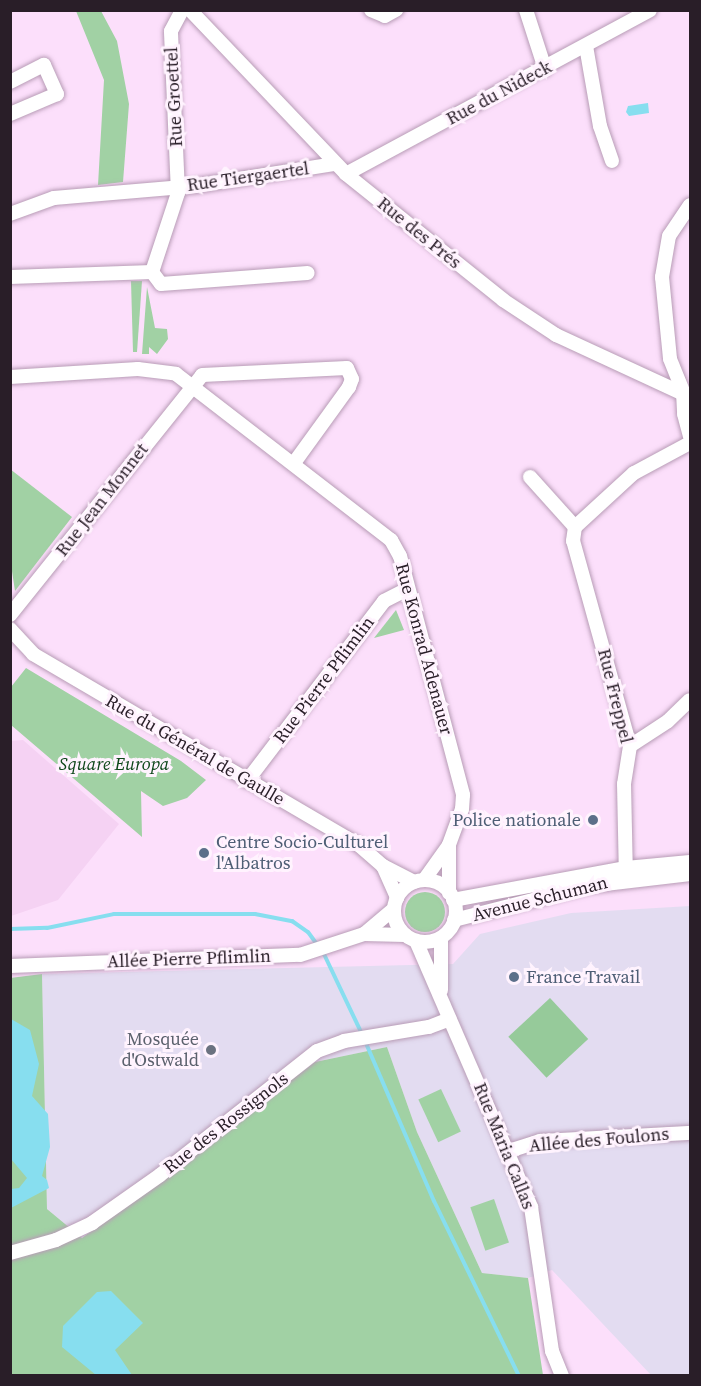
<!DOCTYPE html>
<html>
<head>
<meta charset="utf-8">
<style>
	body { margin:0 }
	#map { position:relative; width:701px; height:1386px; overflow:hidden; background:#fcdffb; font-family:"Source Serif 4",serif }
	div>[style] { position:absolute }
	.commercial>* { inset:0; background:#e3dcf1 }
	.built>* { inset:0; background:#f5d2f3 }
	.green>* { inset:0; background:#a1d1a4; transform-origin:0 0 }
	.round { border-radius:50% }
	.forest>* { inset:0; background:#96ca9a; transform-origin:0 0 }
	.water>* { inset:0; background:#87deef }
	.stream>* { height:4px; margin:-2px; padding:0 2px; transform-origin:2px; border-radius:2px; background:#87deef }
	.roads { filter:drop-shadow(0 0 2px #b89cb6) drop-shadow(0 0 2px #b89cb6) }
	.minor>* { height:14px; margin:-7px; padding:0 7px; transform-origin:7px; border-radius:7px; background:#fff }
	.minor>.ring { margin:-7px; padding:0; box-sizing:content-box; background:none; border:14px solid #fff; border-radius:50% }
	.dots>* { width:16px; height:16px; translate:-50% -50%; box-sizing:border-box; border:3px solid #fff3fe; border-radius:50% }
	span { translate:-50% -50%; white-space:nowrap; text-align:center; line-height:1.15; -webkit-text-stroke:6px #fff3fe; paint-order:stroke }
	.street-label { font-size:18px; color:#291e28 }
	.park-label { font-size:18px; color:#0d4619; font-style:italic }
	.service-label { font-size:18px; color:#4e5e75 }
	.right { translate:-100% -50%; text-align:right }
	.left { translate:0 -50%; text-align:left }
	.worship-label { font-size:18px; color:#5b616d }
	.frame { position:absolute; inset:0; border:12px solid #291e28; pointer-events:none }
</style>
</head>
<body>
<div id="map">
	<div class="commercial">
		<i style="clip-path:polygon(690px 906px,690px 1375px,651px 1375px,552px 1270px,528px 1278px,482px 1273px,417px 1132px,387px 1047px,315px 1062px,82px 1238px,47px 1209px,42px 974px,453px 964px,480px 934px,571px 913px)"></i>
	</div>
	<div class="built">
		<i style="clip-path:polygon(23px 740px,119px 824px,58px 900px,11px 916px,11px 741px)"></i>
	</div>
	<div class="green">
		<i style="clip-path:polygon(76px 11px,101px 11px,117px 41px,129px 104px,123px 182px,98px 185px,104px 80px)"></i>
		<i style="clip-path:polygon(131px 281px,142px 281px,137px 352px,133px 352px)"></i>
		<i style="clip-path:polygon(147px 287px,155px 328px,167px 329px,168px 339px,157px 354px,149px 347px,149px 354px,142px 354px)"></i>
		<i style="clip-path:polygon(10px 469px,72px 517px,15px 591px,10px 558px)"></i>
		<i style="clip-path:polygon(396px 610px,404px 630px,374px 638px)"></i>
		<i style="clip-path:polygon(26px 668px,181px 761px,206px 780px,187px 798px,163px 806px,141px 791px,142px 837px,11px 725px,11px 687px)"></i>
		<i class="round" style="left:405px;top:892px;width:40px;height:40px"></i>
		<i style="clip-path:polygon(42px 974px,47px 1209px,82px 1238px,315px 1062px,387px 1047px,417px 1132px,482px 1273px,528px 1278px,543px 1375px,11px 1375px,10px 978px)"></i>
		<i style="left:441px;top:1089px;width:47px;height:25px;rotate:65deg"></i>
		<i style="left:494px;top:1199px;width:46px;height:25px;rotate:71deg"></i>
	</div>
	<div class="forest">
		<i style="left:550px;top:998px;width:56px;height:57px;rotate:47deg"></i>
	</div>
	<div class="water">
		<i style="clip-path:polygon(648px 103px,649px 113px,629px 116px,626px 112px,628px 106px)"></i>
		<i style="clip-path:polygon(11px 1019px,30px 1030px,39px 1064px,32px 1096px,48px 1114px,50px 1147px,42px 1176px,47px 1180px,49px 1188px,11px 1208px,11px 1189px,19px 1188px,27px 1178px,11px 1159px)"></i>
		<i style="clip-path:polygon(111px 1291px,143px 1323px,115px 1350px,132px 1375px,96px 1375px,62px 1347px,63px 1326px,97px 1292px)"></i>
	</div>
	<div class="stream">
		<i style="left:10px;top:929px;width:37px;rotate:-2deg"></i>
		<i style="left:47px;top:928px;width:68px;rotate:-11.8deg"></i>
		<i style="left:114px;top:914px;width:141px"></i>
		<i style="left:255px;top:914px;width:38px;rotate:11deg"></i>
		<i style="left:292px;top:921px;width:19px;rotate:35deg"></i>
		<i style="left:308px;top:932px;width:17px;rotate:54deg"></i>
		<i style="left:323px;top:952px;width:91px;rotate:64.6deg"></i>
		<i style="left:365px;top:1041px;width:174px;rotate:66.7deg"></i>
		<i style="left:434px;top:1201px;width:195px;rotate:64.1deg"></i>
	</div>
	<div class="roads">
		<div class="minor">
			<i style="left:190px;top:10px;width:226px;rotate:46.4deg"></i>
			<i style="left:346px;top:174px;width:201px;rotate:38.7deg"></i>
			<i style="left:503px;top:300px;width:64px;rotate:33.4deg"></i>
			<i style="left:556px;top:335px;width:148px;rotate:24.8deg"></i>
			<i style="left:371px;top:10px;width:15px;rotate:23deg"></i>
			<i style="left:385px;top:16px;width:13px;rotate:-29deg"></i>
			<i style="left:526px;top:10px;width:62px;rotate:72.1deg"></i>
			<i style="left:586px;top:46px;width:81px;rotate:80.1deg"></i>
			<i style="left:600px;top:126px;width:37px;rotate:71deg"></i>
			<i style="left:10px;top:82px;width:38px;rotate:-27deg"></i>
			<i style="left:44px;top:65px;width:32px;rotate:66deg"></i>
			<i style="left:57px;top:94px;width:51px;rotate:156.9deg"></i>
			<i style="left:346px;top:174px;width:345px;rotate:-28.3deg"></i>
			<i style="left:690px;top:205px;width:37px;rotate:124deg"></i>
			<i style="left:669px;top:236px;width:42px;rotate:99.7deg"></i>
			<i style="left:662px;top:277px;width:82px;rotate:84.4deg"></i>
			<i style="left:670px;top:359px;width:35px;rotate:68deg"></i>
			<i style="left:683px;top:392px;width:22px;rotate:87deg"></i>
			<i style="left:684px;top:414px;width:23px;rotate:75deg"></i>
			<i style="left:10px;top:214px;width:47px;rotate:-20deg"></i>
			<i style="left:54px;top:198px;width:141px;rotate:-4.9deg"></i>
			<i style="left:194px;top:186px;width:143px;rotate:-8.9deg"></i>
			<i style="left:152px;top:272px;width:15px;rotate:53deg"></i>
			<i style="left:161px;top:284px;width:147px;rotate:-4.3deg"></i>
			<i style="left:10px;top:277px;width:142px;rotate:-2deg"></i>
			<i style="left:152px;top:272px;width:83px;rotate:-71.8deg"></i>
			<i style="left:178px;top:193px;width:162px;rotate:-92.5deg"></i>
			<i style="left:171px;top:31px;width:24px;rotate:-62deg"></i>
			<i style="left:10px;top:377px;width:128px;rotate:-3.6deg"></i>
			<i style="left:138px;top:369px;width:38px;rotate:7deg"></i>
			<i style="left:176px;top:374px;width:272px;rotate:37.7deg"></i>
			<i style="left:391px;top:540px;width:18px;rotate:61deg"></i>
			<i style="left:400px;top:556px;width:247px;rotate:75.2deg"></i>
			<i style="left:463px;top:795px;width:14px;rotate:94deg"></i>
			<i style="left:462px;top:809px;width:38px;rotate:110deg"></i>
			<i style="left:449px;top:845px;width:43px;rotate:125.5deg"></i>
			<i style="left:530px;top:477px;width:67px;rotate:48deg"></i>
			<i style="left:10px;top:615px;width:307px;rotate:-51.3deg"></i>
			<i style="left:202px;top:375px;width:145px;rotate:-2.8deg"></i>
			<i style="left:347px;top:368px;width:12px;rotate:66deg"></i>
			<i style="left:352px;top:379px;width:9px;rotate:111deg"></i>
			<i style="left:349px;top:387px;width:94px;rotate:125.9deg"></i>
			<i style="left:10px;top:629px;width:34px;rotate:47deg"></i>
			<i style="left:33px;top:654px;width:379px;rotate:30.4deg"></i>
			<i style="left:360px;top:846px;width:30px;rotate:41deg"></i>
			<i style="left:383px;top:866px;width:35px;rotate:27deg"></i>
			<i style="left:630px;top:746px;width:45px;rotate:-33.3deg"></i>
			<i style="left:668px;top:721px;width:30px;rotate:-44deg"></i>
			<i style="left:247px;top:781px;width:226px;rotate:-52.7deg"></i>
			<i style="left:384px;top:601px;width:27px;rotate:-27deg"></i>
			<i style="left:449px;top:845px;width:48px;rotate:90deg"></i>
			<i style="left:383px;top:866px;width:35px;rotate:66deg"></i>
			<i style="left:626px;top:879px;width:95px;rotate:-91.2deg"></i>
			<i style="left:624px;top:784px;width:38px;rotate:-81deg"></i>
			<i style="left:630px;top:746px;width:213px;rotate:-105.5deg"></i>
			<i style="left:573px;top:541px;width:14px;rotate:-82deg"></i>
			<i style="left:575px;top:527px;width:80px;rotate:-42.5deg"></i>
			<i style="left:634px;top:473px;width:64px;rotate:-28.2deg"></i>
			<i class="ring" style="left:394px;top:880px;width:48px;height:48px"></i>
			<i style="left:453px;top:900px;width:176px;rotate:-10.5deg"></i>
			<i style="left:626px;top:868px;width:64px;rotate:-5.4deg"></i>
			<i style="left:454px;top:920px;width:138px;rotate:-14.2deg"></i>
			<i style="left:588px;top:886px;width:103px;rotate:-6.7deg"></i>
			<i style="left:364px;top:934px;width:41px;rotate:1.4deg"></i>
			<i style="left:441px;top:938px;width:52px;rotate:90deg"></i>
			<i style="left:416px;top:941px;width:290px;rotate:66.6deg"></i>
			<i style="left:531px;top:1207px;width:146px;rotate:81.7deg"></i>
			<i style="left:552px;top:1351px;width:27px;rotate:68deg"></i>
			<i style="left:10px;top:966px;width:290px;rotate:-2.2deg"></i>
			<i style="left:300px;top:955px;width:67px;rotate:-18.2deg"></i>
			<i style="left:364px;top:934px;width:39px;rotate:-40deg"></i>
			<i style="left:509px;top:1151px;width:33px;rotate:-18deg"></i>
			<i style="left:540px;top:1141px;width:150px;rotate:-3.1deg"></i>
			<i style="left:10px;top:1253px;width:48px;rotate:-15.8deg"></i>
			<i style="left:56px;top:1240px;width:40px;rotate:-25deg"></i>
			<i style="left:92px;top:1223px;width:83px;rotate:-35.2deg"></i>
			<i style="left:160px;top:1175px;width:200px;rotate:-38.3deg"></i>
			<i style="left:317px;top:1051px;width:29px;rotate:-20deg"></i>
			<i style="left:344px;top:1041px;width:86px;rotate:-9.4deg"></i>
			<i style="left:429px;top:1027px;width:22px;rotate:-21deg"></i>
		</div>
	</div>
	<div class="dots">
		<i style="left:593px;top:820px;background:#5c6f8a"></i>
		<i style="left:204px;top:853px;background:#5c6f8a"></i>
		<i style="left:514px;top:977px;background:#5c6f8a"></i>
		<i style="left:211px;top:1050px;background:#6b7280"></i>
	</div>
	<div class="street-label">
		<span style="left:499px;top:93px;rotate:-28deg">Rue du Nideck</span>
		<span style="left:174px;top:97px;rotate:-93deg">Rue Groettel</span>
		<span style="left:248px;top:177px;rotate:-8deg">Rue Tiergaertel</span>
		<span style="left:419px;top:233px;rotate:39deg">Rue des Prés</span>
		<span style="left:102px;top:500px;rotate:-52deg">Rue Jean Monnet</span>
		<span style="left:424px;top:649px;rotate:75deg">Rue Konrad Adenauer</span>
		<span style="left:324px;top:680px;rotate:-53deg">Rue Pierre Pflimlin</span>
		<span style="left:615px;top:696px;rotate:76deg">Rue Freppel</span>
		<span style="left:195px;top:750px;rotate:30deg">Rue du Général de Gaulle</span>
		<span style="left:540px;top:899px;rotate:-14deg">Avenue Schuman</span>
		<span style="left:189px;top:959px;rotate:-2deg">Allée Pierre Pflimlin</span>
		<span style="left:226px;top:1123px;rotate:-38deg">Rue des Rossignols</span>
		<span style="left:599px;top:1140px;rotate:-5deg">Allée des Foulons</span>
		<span style="left:504px;top:1146px;rotate:68deg">Rue Maria Callas</span>
	</div>
	<div class="park-label">
		<span style="left:114px;top:764px">Square Europa</span>
	</div>
	<div class="service-label">
		<span class="right" style="left:581px;top:820px">Police nationale</span>
		<span class="left" style="left:216px;top:853px">Centre Socio-Culturel<br>l'Albatros</span>
		<span class="left" style="left:526px;top:977px">France Travail</span>
	</div>
	<div class="worship-label">
		<span class="right" style="left:199px;top:1050px">Mosquée<br>d'Ostwald</span>
	</div>
	<div class="frame"></div>
</div>
</body>
</html>
